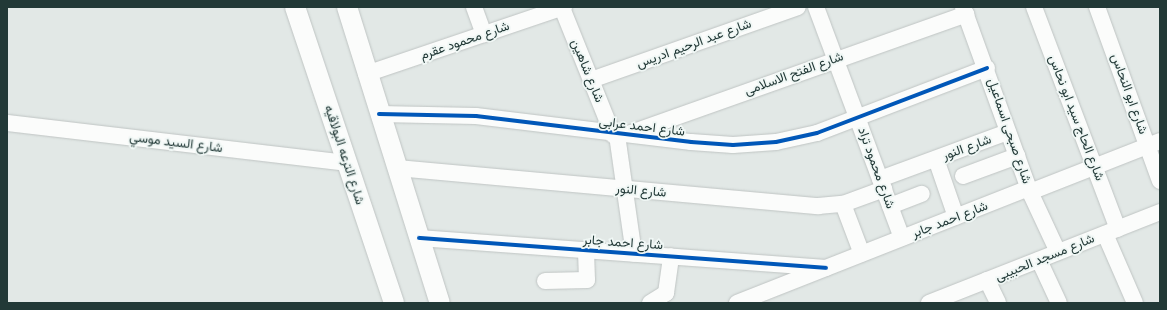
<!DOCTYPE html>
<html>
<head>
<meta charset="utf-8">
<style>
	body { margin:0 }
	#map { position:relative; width:1167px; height:310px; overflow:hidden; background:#e2e8e6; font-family:"DM Sans",Vazirmatn,sans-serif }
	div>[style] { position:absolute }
	.roads { filter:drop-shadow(0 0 1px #bfc4c3) drop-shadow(0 0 1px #bfc4c3) }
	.minor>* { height:16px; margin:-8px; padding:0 8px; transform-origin:8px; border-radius:8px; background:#fbfcfb }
	.tertiary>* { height:20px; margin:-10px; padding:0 10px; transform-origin:10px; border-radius:10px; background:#fbfcfb }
	.cycleway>* { height:4px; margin:-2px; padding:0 2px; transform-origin:2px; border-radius:2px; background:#0057b8 }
	span { translate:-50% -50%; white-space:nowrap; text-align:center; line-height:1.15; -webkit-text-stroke:3.5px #f0f7f5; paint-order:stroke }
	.street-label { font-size:13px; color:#223937 }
	.frame { position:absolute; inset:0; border:8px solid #223937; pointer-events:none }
</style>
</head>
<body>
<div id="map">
	<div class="roads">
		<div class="minor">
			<i style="left:474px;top:7px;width:29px;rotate:70deg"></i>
			<i style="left:816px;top:7px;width:246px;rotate:69.6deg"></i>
			<i style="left:963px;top:7px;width:197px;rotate:70.1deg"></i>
			<i style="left:1030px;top:192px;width:66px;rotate:65deg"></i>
			<i style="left:1034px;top:7px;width:237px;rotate:69.3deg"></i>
			<i style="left:1097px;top:7px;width:185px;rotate:70.1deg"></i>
			<i style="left:562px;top:8px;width:137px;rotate:68.1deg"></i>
			<i style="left:366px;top:74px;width:209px;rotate:-18.7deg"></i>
			<i style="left:591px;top:80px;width:219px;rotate:-19.4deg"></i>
			<i style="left:379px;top:114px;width:97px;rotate:1.2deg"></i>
			<i style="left:476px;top:116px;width:217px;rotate:6.9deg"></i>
			<i style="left:691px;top:142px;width:42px;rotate:4.1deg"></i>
			<i style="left:733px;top:145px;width:43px;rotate:-4deg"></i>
			<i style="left:776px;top:142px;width:42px;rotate:-12.4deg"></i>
			<i style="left:817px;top:133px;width:182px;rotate:-20.9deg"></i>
			<i style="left:7px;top:123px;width:340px;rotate:6.7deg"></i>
			<i style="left:628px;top:134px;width:359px;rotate:-19.5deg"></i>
			<i style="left:617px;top:135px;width:120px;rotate:81.9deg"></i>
			<i style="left:936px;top:159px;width:61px;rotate:71deg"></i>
			<i style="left:397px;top:168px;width:423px;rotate:5.2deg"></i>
			<i style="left:818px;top:206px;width:25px;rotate:-5deg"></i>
			<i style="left:843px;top:204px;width:44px;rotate:-20.1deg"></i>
			<i style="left:963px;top:176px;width:58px;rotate:-20.3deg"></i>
			<i style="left:880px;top:179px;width:136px;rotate:-20.2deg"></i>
			<i style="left:1030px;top:192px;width:140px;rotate:-21.4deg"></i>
			<i style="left:843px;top:204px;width:53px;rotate:69.2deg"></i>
			<i style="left:890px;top:206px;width:34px;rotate:-21deg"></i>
			<i style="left:1105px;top:234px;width:75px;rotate:66.5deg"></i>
			<i style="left:419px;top:238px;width:408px;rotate:4.2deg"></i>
			<i style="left:1039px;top:260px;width:47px;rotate:65.1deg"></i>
			<i style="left:987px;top:280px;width:25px;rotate:64deg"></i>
			<i style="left:545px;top:281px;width:42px;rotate:-1.4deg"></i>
			<i style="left:587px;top:280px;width:30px;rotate:-92deg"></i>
			<i style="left:650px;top:303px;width:19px;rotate:-32deg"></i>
			<i style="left:666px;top:293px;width:37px;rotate:-82deg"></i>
			<i style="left:737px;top:303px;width:314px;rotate:-21.5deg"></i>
			<i style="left:929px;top:303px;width:248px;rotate:-21.5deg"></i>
		</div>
		<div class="tertiary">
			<i style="left:295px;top:7px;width:312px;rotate:71.5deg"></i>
			<i style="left:347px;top:7px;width:310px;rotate:72.6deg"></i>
		</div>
	</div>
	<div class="cycleway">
		<i style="left:379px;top:114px;width:97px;rotate:1.2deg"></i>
		<i style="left:476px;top:116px;width:217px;rotate:6.9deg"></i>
		<i style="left:691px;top:142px;width:42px;rotate:4.1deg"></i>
		<i style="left:733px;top:145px;width:43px;rotate:-4deg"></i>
		<i style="left:776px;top:142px;width:42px;rotate:-12.4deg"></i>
		<i style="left:817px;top:133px;width:182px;rotate:-20.9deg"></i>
		<i style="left:419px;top:238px;width:408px;rotate:4.2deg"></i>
	</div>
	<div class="street-label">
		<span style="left:465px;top:41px;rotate:-19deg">شارع محمود عقرم</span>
		<span style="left:694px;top:44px;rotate:-20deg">شارع عبد الرحيم ادريس</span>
		<span style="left:587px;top:71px;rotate:68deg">شارع شاهين</span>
		<span style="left:794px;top:74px;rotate:-20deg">شارع الفتح الاسلامى</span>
		<span style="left:1129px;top:94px;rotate:70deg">شارع ابو النحاس</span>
		<span style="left:1076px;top:118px;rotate:69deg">شارع الحاج سيد ابو نحاس</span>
		<span style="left:642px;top:127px;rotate:7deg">شارع احمد عرابى</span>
		<span style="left:1009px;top:131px;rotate:71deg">شارع صبحى اسماعيل</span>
		<span style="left:176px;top:143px;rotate:7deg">شارع السيد موسي</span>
		<span style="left:967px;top:148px;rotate:-20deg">شارع النور</span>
		<span style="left:344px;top:155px;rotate:72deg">شارع الترعه البولاقيه</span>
		<span style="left:876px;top:168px;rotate:70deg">شارع محمود تراد</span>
		<span style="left:641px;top:191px;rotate:5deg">شارع النور</span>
		<span style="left:950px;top:220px;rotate:-21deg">شارع احمد جابر</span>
		<span style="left:623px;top:243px;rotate:4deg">شارع احمد جابر</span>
		<span style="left:1045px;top:258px;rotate:-22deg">شارع مسجد الحبيبى</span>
	</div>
	<div class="frame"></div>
</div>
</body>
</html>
